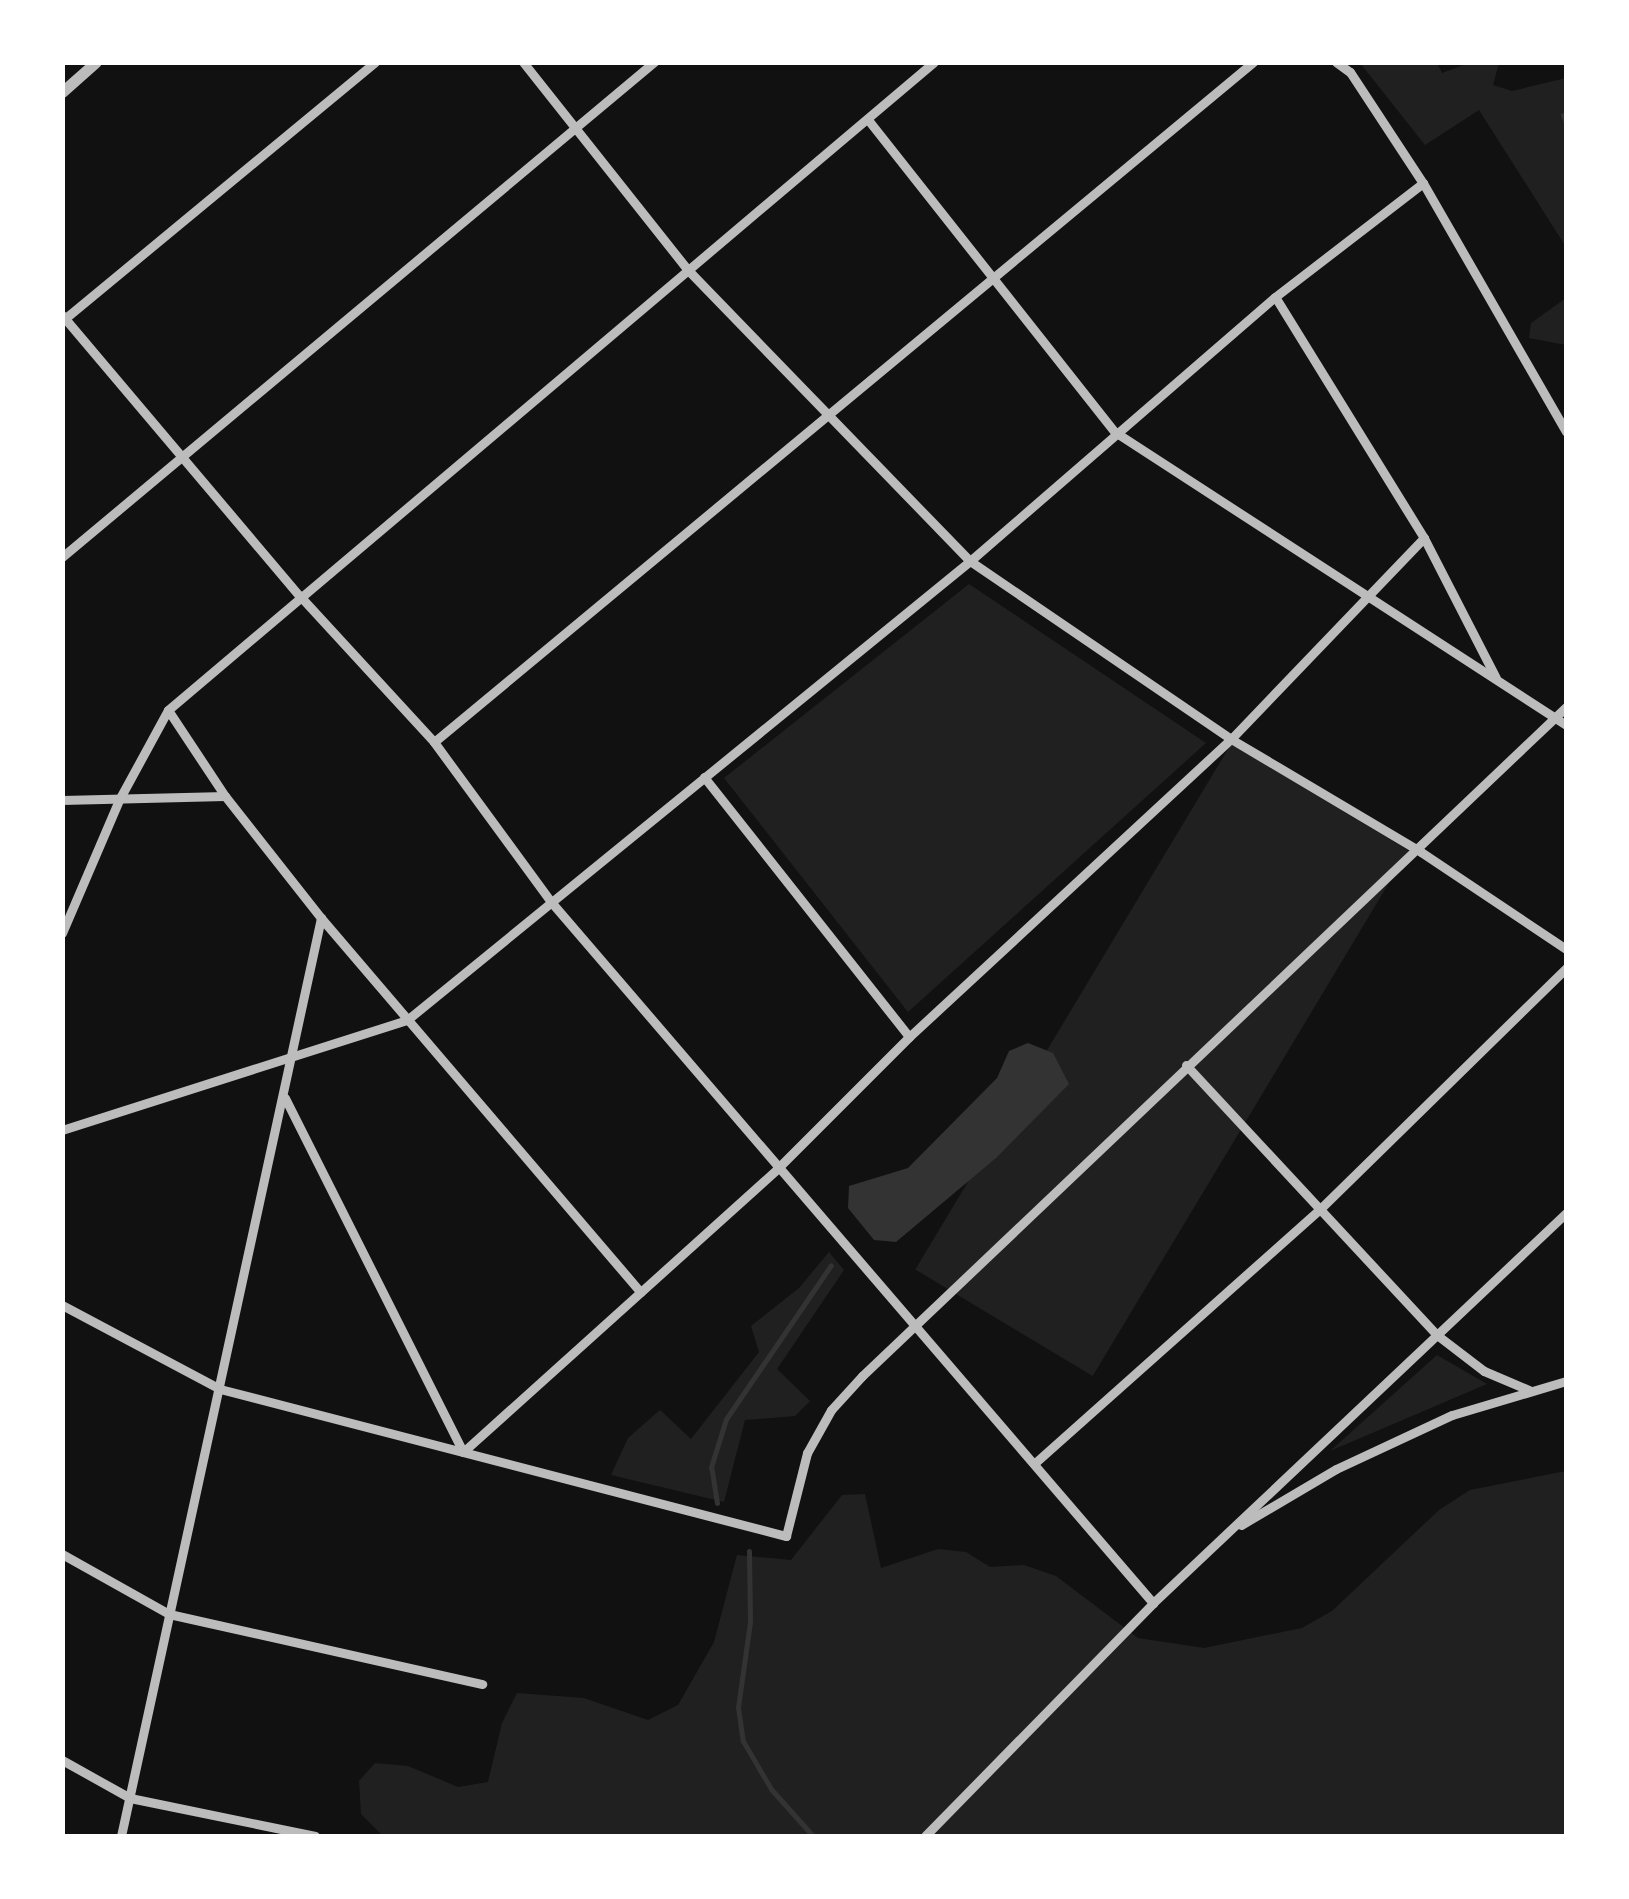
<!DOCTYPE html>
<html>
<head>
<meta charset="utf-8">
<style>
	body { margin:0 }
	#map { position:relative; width:1629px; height:1899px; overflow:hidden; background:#111; font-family:Signika,sans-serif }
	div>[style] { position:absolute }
	.green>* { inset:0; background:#202020; transform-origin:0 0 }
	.water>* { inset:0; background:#333 }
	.stream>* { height:5px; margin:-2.5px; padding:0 2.5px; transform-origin:2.5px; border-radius:2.5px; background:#333 }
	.minor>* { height:9px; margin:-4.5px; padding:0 4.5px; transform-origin:4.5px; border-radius:4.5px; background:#bcbcbc }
	.tertiary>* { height:11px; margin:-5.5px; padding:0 5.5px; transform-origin:5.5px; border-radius:5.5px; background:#bcbcbc }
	span { translate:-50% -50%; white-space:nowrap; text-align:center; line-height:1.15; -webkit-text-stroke:9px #fff; paint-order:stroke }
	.frame { position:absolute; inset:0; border:65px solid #fff; pointer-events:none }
</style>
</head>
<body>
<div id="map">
	<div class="green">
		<i style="clip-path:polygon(1360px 63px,1437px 63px,1442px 73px,1469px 63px,1499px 63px,1493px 85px,1512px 91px,1566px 78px,1566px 247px,1479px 110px,1425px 145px)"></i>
		<i style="clip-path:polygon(1566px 298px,1566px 345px,1529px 338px,1531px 323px)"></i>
		<i style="clip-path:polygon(969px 584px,1206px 743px,908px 1012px,724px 778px)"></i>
		<i style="left:1231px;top:744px;width:207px;height:613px;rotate:31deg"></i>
		<i style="clip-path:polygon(829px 1252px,844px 1270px,777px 1369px,810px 1401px,795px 1416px,745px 1420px,724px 1502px,611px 1475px,628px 1438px,660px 1410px,691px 1439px,759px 1352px,751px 1326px,799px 1288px)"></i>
		<i style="clip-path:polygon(1437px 1355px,1487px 1384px,1330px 1451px)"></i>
		<i style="clip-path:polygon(1566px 1471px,1566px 1836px,383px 1836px,361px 1814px,359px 1781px,375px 1763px,408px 1766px,458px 1787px,488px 1782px,502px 1723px,517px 1693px,584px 1698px,648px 1720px,678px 1705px,714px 1642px,737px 1555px,791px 1560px,842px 1495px,865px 1494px,881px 1568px,938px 1549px,966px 1552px,990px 1567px,1024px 1565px,1056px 1576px,1138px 1638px,1204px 1648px,1302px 1628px,1332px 1611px,1439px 1510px,1470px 1490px)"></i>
	</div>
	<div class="water">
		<i style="clip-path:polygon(1028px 1043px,1053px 1053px,1069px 1084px,996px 1158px,896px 1242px,874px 1240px,848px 1208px,849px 1186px,908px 1168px,997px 1078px,1009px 1051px)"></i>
	</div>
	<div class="stream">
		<i style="left:1563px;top:115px;width:8px;rotate:67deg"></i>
		<i style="left:717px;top:1503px;width:36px;rotate:-99deg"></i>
		<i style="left:711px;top:1467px;width:50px;rotate:-72.6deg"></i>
		<i style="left:726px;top:1419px;width:186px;rotate:-55.7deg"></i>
		<i style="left:749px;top:1551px;width:71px;rotate:89.2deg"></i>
		<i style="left:750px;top:1622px;width:86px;rotate:98deg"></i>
		<i style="left:738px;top:1707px;width:34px;rotate:82deg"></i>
		<i style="left:743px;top:1741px;width:56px;rotate:59.7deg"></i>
		<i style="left:771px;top:1789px;width:63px;rotate:48.2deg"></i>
	</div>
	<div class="minor">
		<i style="left:523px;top:62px;width:263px;rotate:51.6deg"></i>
		<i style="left:686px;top:268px;width:408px;rotate:45.9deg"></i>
		<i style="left:970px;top:561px;width:316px;rotate:34.3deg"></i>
		<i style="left:1231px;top:739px;width:221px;rotate:30.7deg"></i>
		<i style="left:1421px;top:852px;width:174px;rotate:33.8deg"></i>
		<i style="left:1336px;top:62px;width:17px;rotate:36deg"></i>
		<i style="left:1350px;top:72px;width:133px;rotate:56.7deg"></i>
		<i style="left:1423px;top:183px;width:287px;rotate:60.1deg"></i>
		<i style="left:869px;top:121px;width:397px;rotate:51.7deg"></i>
		<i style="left:1115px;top:432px;width:538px;rotate:33.01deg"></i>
		<i style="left:62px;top:315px;width:367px;rotate:49.8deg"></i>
		<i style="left:299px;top:595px;width:200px;rotate:47.4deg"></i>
		<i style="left:434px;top:742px;width:200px;rotate:53.8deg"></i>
		<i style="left:552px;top:903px;width:923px;rotate:49.35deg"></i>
		<i style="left:62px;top:321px;width:406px;rotate:-39.6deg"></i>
		<i style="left:1424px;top:538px;width:157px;rotate:62.8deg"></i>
		<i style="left:62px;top:557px;width:772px;rotate:-39.9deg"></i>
		<i style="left:168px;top:710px;width:103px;rotate:56.5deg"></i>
		<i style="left:225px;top:796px;width:155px;rotate:51.8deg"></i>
		<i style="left:321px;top:918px;width:492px;rotate:49.5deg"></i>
		<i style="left:434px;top:742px;width:1065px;rotate:-39.7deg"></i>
		<i style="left:704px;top:777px;width:331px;rotate:51.7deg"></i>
		<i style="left:62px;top:800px;width:163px;rotate:-1.4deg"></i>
		<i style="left:62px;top:933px;width:147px;rotate:-66.8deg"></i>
		<i style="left:120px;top:798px;width:100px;rotate:-61.4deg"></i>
		<i style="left:168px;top:710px;width:1003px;rotate:-40.23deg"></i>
		<i style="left:1186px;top:1065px;width:369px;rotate:47.1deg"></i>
		<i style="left:1437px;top:1335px;width:59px;rotate:37.5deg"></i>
		<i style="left:1484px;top:1371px;width:49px;rotate:22.9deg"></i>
		<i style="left:285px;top:1098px;width:396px;rotate:63.3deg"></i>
		<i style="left:62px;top:1130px;width:362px;rotate:-17.7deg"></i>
		<i style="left:407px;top:1020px;width:726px;rotate:-39.19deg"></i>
		<i style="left:970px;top:561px;width:403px;rotate:-40.9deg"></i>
		<i style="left:1275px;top:297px;width:187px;rotate:-37.6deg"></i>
		<i style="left:62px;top:1305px;width:179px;rotate:28deg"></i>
		<i style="left:220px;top:1389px;width:585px;rotate:14.56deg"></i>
		<i style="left:786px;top:1536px;width:86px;rotate:-75.8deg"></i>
		<i style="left:807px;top:1453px;width:49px;rotate:-60.8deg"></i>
		<i style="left:831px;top:1410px;width:46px;rotate:-47.6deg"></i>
		<i style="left:862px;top:1376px;width:971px;rotate:-43.54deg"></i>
		<i style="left:463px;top:1452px;width:423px;rotate:-42deg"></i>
		<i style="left:777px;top:1169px;width:187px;rotate:-45deg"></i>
		<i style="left:909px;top:1037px;width:439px;rotate:-42.8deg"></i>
		<i style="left:1231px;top:739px;width:279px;rotate:-46.2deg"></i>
		<i style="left:1424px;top:538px;width:283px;rotate:-121.7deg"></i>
		<i style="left:1036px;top:1462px;width:379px;rotate:-41.7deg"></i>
		<i style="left:1319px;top:1210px;width:346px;rotate:-44.4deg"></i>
		<i style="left:1241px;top:1525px;width:110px;rotate:-30.5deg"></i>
		<i style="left:1336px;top:1469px;width:128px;rotate:-25deg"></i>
		<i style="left:1452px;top:1415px;width:119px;rotate:-16.6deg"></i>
		<i style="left:62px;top:1554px;width:123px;rotate:29.3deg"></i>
		<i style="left:169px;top:1614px;width:321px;rotate:12.6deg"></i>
		<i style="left:62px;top:1760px;width:78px;rotate:29.2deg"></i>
		<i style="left:130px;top:1798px;width:189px;rotate:11.6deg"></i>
		<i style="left:121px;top:1836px;width:940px;rotate:-77.71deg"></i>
		<i style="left:925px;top:1836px;width:326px;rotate:-45.6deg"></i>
		<i style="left:1153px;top:1603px;width:568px;rotate:-43.36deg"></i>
	</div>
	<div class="tertiary">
		<i style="left:62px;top:92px;width:45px;rotate:-41.4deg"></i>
	</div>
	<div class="frame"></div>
</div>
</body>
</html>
